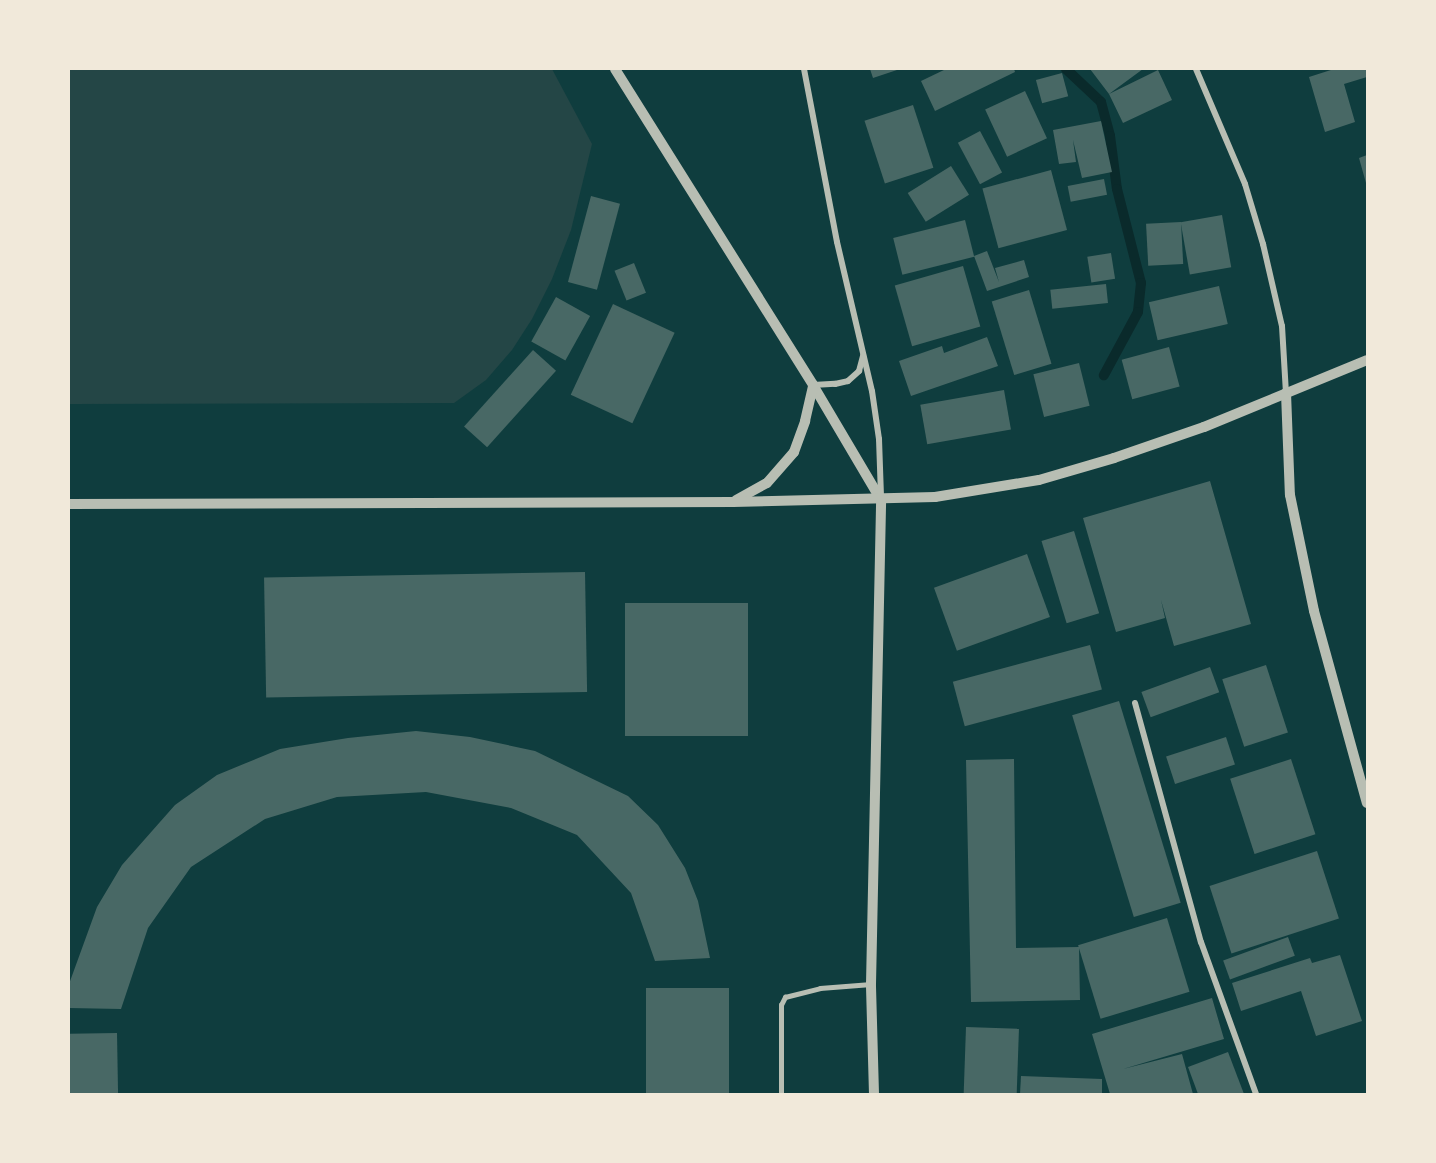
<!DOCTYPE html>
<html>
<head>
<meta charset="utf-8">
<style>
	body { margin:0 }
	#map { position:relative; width:1436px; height:1163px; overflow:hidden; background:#0f3d3e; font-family:Helvetica,sans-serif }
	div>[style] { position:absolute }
	.green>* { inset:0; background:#244646 }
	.stream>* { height:10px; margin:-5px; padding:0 5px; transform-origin:5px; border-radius:5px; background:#0a2a2b }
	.building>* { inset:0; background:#486865; transform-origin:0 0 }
	.service>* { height:4.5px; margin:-2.25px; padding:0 2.25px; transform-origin:2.25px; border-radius:2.25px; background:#b8beb3 }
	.minor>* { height:6px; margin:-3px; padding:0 3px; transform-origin:3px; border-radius:3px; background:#b8beb3 }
	.tertiary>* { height:10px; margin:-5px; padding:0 5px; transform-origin:5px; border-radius:5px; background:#b8beb3 }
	span { translate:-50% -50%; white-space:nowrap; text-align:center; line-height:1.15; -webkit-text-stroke:4.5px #f1e9da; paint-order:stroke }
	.frame { position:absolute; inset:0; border:70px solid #f1e9da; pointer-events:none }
</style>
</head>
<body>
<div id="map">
	<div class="green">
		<i style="clip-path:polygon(69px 69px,552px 69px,592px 144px,571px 230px,552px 279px,532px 319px,512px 350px,486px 380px,454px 403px,69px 404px)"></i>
	</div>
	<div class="stream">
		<i style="left:1066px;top:69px;width:48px;rotate:43.3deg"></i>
		<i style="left:1101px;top:102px;width:35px;rotate:75deg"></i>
		<i style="left:1110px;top:136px;width:53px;rotate:82.5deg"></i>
		<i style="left:1117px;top:189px;width:97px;rotate:75.7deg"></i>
		<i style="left:1141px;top:283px;width:29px;rotate:96deg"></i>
		<i style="left:1138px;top:312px;width:72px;rotate:118.4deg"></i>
	</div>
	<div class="building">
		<i style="clip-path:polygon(870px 69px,900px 69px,873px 78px)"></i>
		<i style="clip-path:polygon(946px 69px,1014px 69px,1015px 72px,935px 111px,921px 81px)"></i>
		<i style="clip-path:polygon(1090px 69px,1143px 69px,1109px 94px,1158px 70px,1172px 100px,1123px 123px,1109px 94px)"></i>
		<i style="clip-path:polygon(1334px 69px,1367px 69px,1367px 77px,1344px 84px,1355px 122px,1325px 132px,1309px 77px)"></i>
		<i style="left:1062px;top:73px;width:24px;height:27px;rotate:75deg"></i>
		<i style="left:1025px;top:91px;width:52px;height:44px;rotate:65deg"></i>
		<i style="left:913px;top:105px;width:66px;height:51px;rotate:72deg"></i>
		<i style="clip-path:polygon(1101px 121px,1112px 172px,1082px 178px,1073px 140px,1076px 162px,1059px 164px,1053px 130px)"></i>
		<i style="left:980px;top:131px;width:47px;height:25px;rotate:62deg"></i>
		<i style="clip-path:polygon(1367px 155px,1367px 183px,1366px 183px,1359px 158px)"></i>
		<i style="left:951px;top:166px;width:34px;height:51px;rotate:58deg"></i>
		<i style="left:1051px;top:170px;width:62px;height:71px;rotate:75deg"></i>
		<i style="left:1104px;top:179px;width:16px;height:37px;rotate:79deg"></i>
		<i style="left:591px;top:196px;width:30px;height:89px;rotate:15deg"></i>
		<i style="left:1222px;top:215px;width:53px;height:42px;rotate:80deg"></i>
		<i style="left:965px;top:220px;width:38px;height:74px;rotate:76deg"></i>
		<i style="left:1181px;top:222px;width:42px;height:35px;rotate:87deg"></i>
		<i style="clip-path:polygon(987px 251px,999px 282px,995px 268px,1024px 260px,1029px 277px,987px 291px,974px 256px)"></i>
		<i style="left:1111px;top:253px;width:26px;height:24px;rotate:81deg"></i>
		<i style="left:634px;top:263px;width:32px;height:21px;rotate:68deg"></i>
		<i style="left:963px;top:266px;width:63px;height:71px;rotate:74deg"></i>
		<i style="left:1106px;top:284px;width:19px;height:56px;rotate:84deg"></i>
		<i style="left:1219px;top:286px;width:39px;height:72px;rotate:77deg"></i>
		<i style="left:1029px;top:290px;width:77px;height:39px;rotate:73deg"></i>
		<i style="left:556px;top:297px;width:39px;height:51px;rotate:29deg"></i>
		<i style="left:613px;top:304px;width:68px;height:100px;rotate:25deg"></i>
		<i style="clip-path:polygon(987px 337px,998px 366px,911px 396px,899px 361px,942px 346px,944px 353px)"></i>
		<i style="left:1169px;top:347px;width:41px;height:49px;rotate:75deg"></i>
		<i style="left:533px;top:350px;width:31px;height:103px;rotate:42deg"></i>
		<i style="left:1079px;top:363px;width:44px;height:47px;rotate:76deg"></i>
		<i style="left:1004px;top:390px;width:40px;height:85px;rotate:80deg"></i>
		<i style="clip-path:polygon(1210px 481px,1251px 624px,1174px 646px,1161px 600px,1165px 618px,1116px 632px,1083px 518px)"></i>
		<i style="left:1074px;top:531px;width:86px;height:34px;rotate:73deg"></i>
		<i style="left:1027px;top:554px;width:67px;height:99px;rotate:70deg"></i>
		<i style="left:585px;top:572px;width:120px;height:321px;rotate:89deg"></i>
		<i style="left:625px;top:603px;width:123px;height:133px"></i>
		<i style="left:1090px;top:645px;width:46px;height:142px;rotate:75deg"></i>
		<i style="left:1266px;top:665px;width:71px;height:46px;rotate:72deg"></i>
		<i style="left:1210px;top:667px;width:27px;height:73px;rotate:70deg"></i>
		<i style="left:1119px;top:701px;width:211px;height:49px;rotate:73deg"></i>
		<i style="clip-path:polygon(416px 731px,470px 737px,535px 751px,628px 796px,658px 825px,685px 868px,698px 901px,710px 958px,655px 961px,631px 893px,577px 835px,511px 808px,426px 792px,337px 797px,265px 819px,191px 867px,148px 928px,121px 1009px,69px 1008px,69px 984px,97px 907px,122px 865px,175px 805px,217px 775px,280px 749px,348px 738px)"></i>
		<i style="left:1226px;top:737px;width:29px;height:63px;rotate:72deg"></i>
		<i style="clip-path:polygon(1014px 759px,1016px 948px,1079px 947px,1080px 1000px,971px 1002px,966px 760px)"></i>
		<i style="left:1291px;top:759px;width:79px;height:64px;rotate:72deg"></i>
		<i style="left:1317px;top:851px;width:71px;height:113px;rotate:72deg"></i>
		<i style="left:1167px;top:918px;width:77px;height:93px;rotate:73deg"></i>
		<i style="left:1288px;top:937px;width:20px;height:69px;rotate:70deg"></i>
		<i style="clip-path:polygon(1340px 955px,1362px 1021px,1316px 1036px,1301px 991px,1241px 1011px,1232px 983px,1310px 958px,1312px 963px)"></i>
		<i style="left:646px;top:988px;width:83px;height:106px"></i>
		<i style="clip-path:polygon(1212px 998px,1224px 1039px,1123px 1069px,1182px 1054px,1193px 1094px,1110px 1094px,1092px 1034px)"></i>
		<i style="left:966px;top:1027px;width:53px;height:67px;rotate:2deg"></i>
		<i style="left:117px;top:1033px;width:61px;height:48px;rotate:89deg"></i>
		<i style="clip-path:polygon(1228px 1052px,1244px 1094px,1198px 1094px,1188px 1067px)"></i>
		<i style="clip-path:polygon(1021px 1076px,1102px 1079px,1102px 1094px,1020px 1094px)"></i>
	</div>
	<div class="service">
		<i style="left:781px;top:1094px;width:89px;rotate:-90deg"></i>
		<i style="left:781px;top:1005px;width:9px;rotate:-63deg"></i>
		<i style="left:785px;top:997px;width:36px;rotate:-14deg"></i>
		<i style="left:820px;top:988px;width:51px;rotate:-4.5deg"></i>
	</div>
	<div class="minor">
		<i style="left:804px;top:69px;width:176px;rotate:79.2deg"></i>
		<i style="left:837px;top:242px;width:153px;rotate:76.8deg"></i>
		<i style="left:872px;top:391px;width:49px;rotate:81.7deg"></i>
		<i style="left:879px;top:439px;width:58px;rotate:88deg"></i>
		<i style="left:1196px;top:69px;width:125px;rotate:66.9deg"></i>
		<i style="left:1245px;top:184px;width:63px;rotate:73.3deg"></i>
		<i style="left:1263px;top:244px;width:84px;rotate:77deg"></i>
		<i style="left:1282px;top:326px;width:67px;rotate:86.6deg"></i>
		<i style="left:813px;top:385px;width:22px;rotate:-3deg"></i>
		<i style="left:835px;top:384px;width:13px;rotate:-13deg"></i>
		<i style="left:848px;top:381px;width:15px;rotate:-42deg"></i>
		<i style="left:859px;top:371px;width:16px;rotate:-75deg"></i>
		<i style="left:1135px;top:703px;width:248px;rotate:74.6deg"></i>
		<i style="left:1201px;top:942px;width:162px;rotate:70.1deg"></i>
	</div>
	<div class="tertiary">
		<i style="left:615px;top:69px;width:373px;rotate:57.9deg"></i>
		<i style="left:813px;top:385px;width:134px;rotate:59.4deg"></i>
		<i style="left:1286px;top:393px;width:102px;rotate:87.8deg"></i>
		<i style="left:1290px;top:495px;width:118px;rotate:78.3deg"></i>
		<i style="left:1314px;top:611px;width:199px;rotate:74.6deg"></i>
		<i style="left:736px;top:500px;width:35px;rotate:-29deg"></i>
		<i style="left:767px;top:483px;width:41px;rotate:-48.9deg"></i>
		<i style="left:794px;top:452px;width:33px;rotate:-70deg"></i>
		<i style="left:805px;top:421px;width:37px;rotate:-77deg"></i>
		<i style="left:69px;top:504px;width:664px;rotate:-0.17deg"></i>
		<i style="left:733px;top:502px;width:202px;rotate:-1.4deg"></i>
		<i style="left:935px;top:497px;width:105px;rotate:-9.3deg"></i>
		<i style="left:1039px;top:480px;width:78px;rotate:-16.3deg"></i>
		<i style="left:1114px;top:458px;width:95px;rotate:-19deg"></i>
		<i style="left:1204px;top:427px;width:176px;rotate:-22.3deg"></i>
		<i style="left:874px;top:1094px;width:110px;rotate:-91.6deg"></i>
		<i style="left:871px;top:984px;width:484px;rotate:-88.8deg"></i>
	</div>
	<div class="frame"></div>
</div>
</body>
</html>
